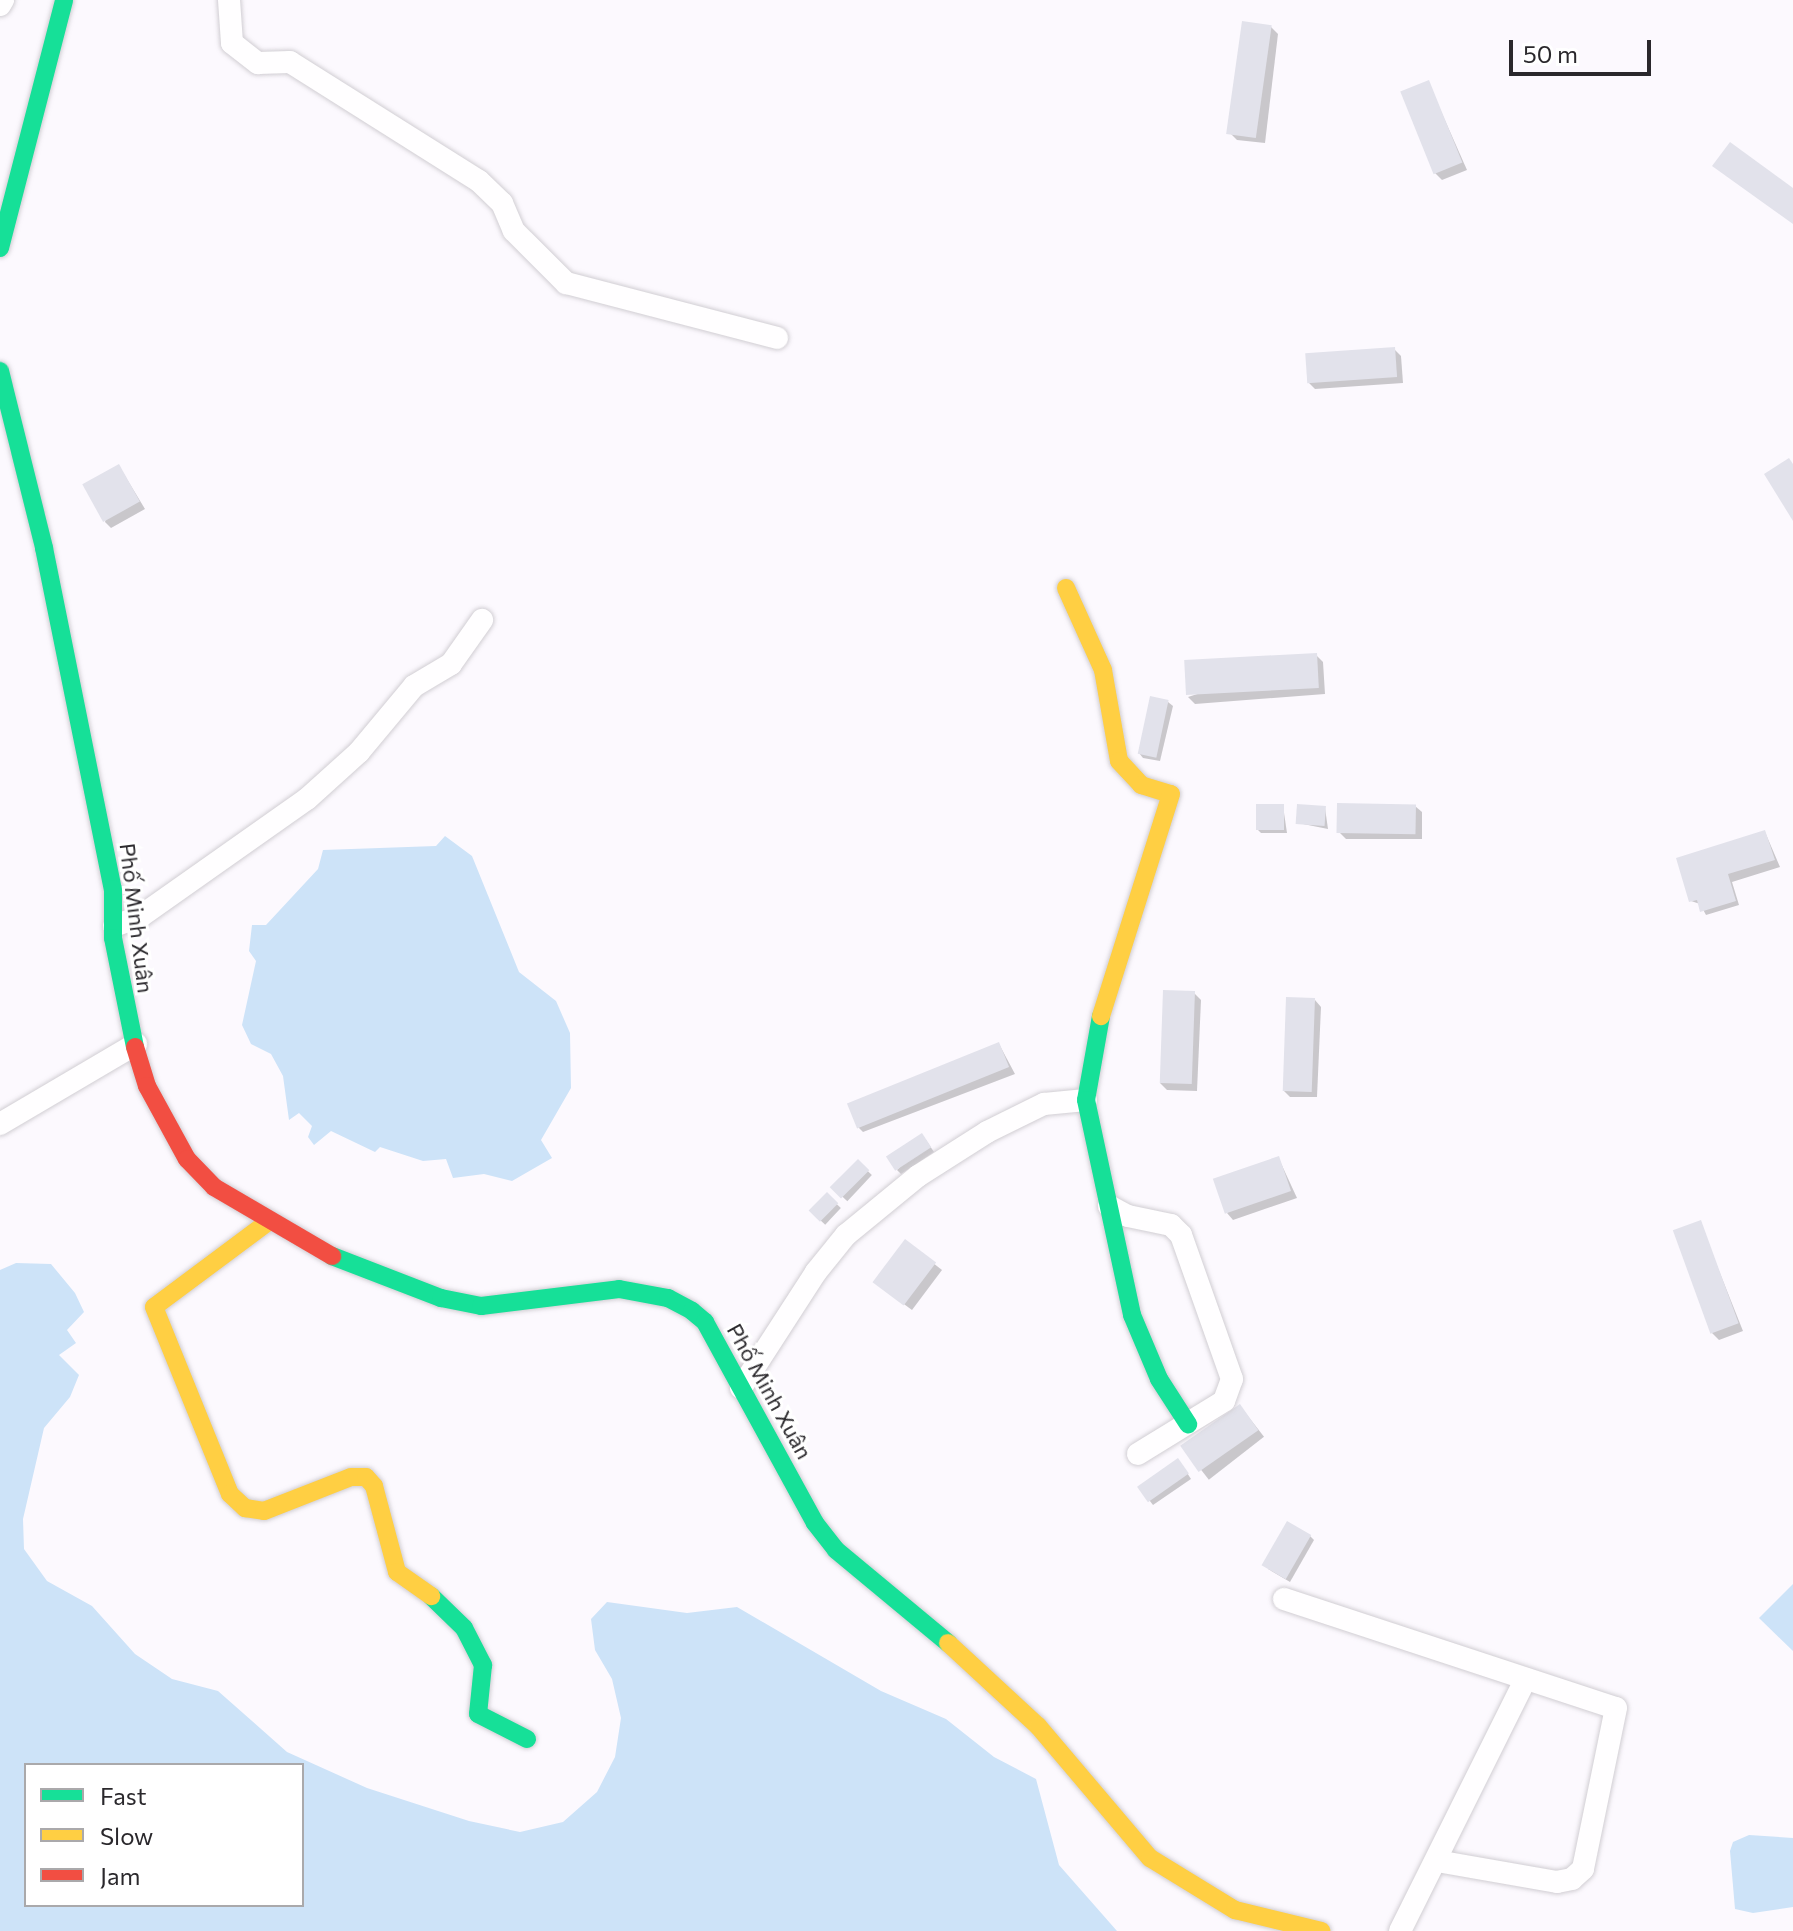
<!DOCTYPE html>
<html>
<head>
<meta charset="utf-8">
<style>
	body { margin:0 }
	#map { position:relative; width:1793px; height:1931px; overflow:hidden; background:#fcf9fe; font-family:Commissioner,sans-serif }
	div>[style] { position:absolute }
	.water>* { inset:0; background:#cde3f8 }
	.shadow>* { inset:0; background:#0003; transform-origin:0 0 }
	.building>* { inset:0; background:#e2e2eb; transform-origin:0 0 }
	.roads { filter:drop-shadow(0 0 2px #d1ced3) drop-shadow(0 0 2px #d1ced3) }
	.street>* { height:22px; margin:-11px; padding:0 11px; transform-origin:11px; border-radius:11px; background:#fffeff }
	.fast>* { height:18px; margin:-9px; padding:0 9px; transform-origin:9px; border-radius:9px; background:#16e098 }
	.slow>* { height:18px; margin:-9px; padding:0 9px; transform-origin:9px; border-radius:9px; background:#ffcf43 }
	.jam>* { height:18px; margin:-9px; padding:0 9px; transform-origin:9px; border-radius:9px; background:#f24e42 }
	span { translate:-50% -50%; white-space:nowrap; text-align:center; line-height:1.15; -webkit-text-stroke:6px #fff; paint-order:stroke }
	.street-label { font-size:22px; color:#2a282c }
	.legend { position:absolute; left:24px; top:1763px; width:280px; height:144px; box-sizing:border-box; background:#fff; border:2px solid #aaa9ab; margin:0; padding:10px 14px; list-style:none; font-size:24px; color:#2a282c }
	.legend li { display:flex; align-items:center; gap:16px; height:40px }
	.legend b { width:40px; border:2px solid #aaa9ab }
	.scale { position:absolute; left:1509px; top:40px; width:142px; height:36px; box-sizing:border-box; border:4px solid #2a282c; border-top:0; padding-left:10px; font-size:24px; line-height:28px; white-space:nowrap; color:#2a282c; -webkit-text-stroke:6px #fff; paint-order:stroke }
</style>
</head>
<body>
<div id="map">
	<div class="water">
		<i style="clip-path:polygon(445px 836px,472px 856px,519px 972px,556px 1001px,570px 1033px,571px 1088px,541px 1140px,552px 1158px,512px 1181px,484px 1174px,453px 1178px,446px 1159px,423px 1161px,380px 1147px,375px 1152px,331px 1131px,314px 1145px,308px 1137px,312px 1126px,299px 1113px,289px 1120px,283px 1076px,271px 1054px,251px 1044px,242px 1025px,256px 961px,249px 951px,252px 925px,266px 925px,318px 869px,323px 850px,436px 846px)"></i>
		<i style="clip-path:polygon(evenodd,16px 1263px,51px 1264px,75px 1293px,84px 1312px,67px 1330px,76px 1343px,59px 1355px,79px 1375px,70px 1397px,44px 1428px,23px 1519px,24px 1549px,47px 1581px,92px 1606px,135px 1654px,172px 1679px,218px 1691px,287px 1752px,367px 1788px,469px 1821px,520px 1832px,563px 1822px,597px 1792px,615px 1757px,621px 1718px,612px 1679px,595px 1650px,591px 1619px,607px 1602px,687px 1613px,737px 1607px,881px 1691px,946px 1719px,994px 1757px,1036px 1779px,1059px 1865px,1117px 1931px,0 1931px,0 1270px,16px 1263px,26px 1765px,302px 1765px,302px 1905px,26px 1905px,26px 1765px)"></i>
		<i style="clip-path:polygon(1793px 1584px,1793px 1651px,1759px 1618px)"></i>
		<i style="clip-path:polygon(1749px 1835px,1793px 1838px,1793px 1907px,1753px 1913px,1735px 1909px,1730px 1851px,1733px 1842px)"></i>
	</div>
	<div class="shadow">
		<i style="clip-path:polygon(1271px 27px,1278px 34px,1265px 143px,1237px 140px,1230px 133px)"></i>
		<i style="clip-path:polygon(1428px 82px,1467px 170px,1442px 180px,1435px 173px)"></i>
		<i style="clip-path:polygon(1394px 349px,1401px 356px,1403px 383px,1315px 389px,1309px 383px)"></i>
		<i style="clip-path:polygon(119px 466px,145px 509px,111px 528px,105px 522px)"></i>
		<i style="clip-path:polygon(1316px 655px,1323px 662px,1325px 694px,1195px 704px,1188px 697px)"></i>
		<i style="clip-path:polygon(1168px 702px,1173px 706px,1160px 761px,1143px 758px,1139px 753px)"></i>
		<i style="clip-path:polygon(1283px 806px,1287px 833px,1261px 833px,1257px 829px)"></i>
		<i style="clip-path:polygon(1415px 806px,1422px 812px,1422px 839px,1346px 839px,1339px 832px)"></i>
		<i style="clip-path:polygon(1325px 808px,1328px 829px,1298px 823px)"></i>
		<i style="clip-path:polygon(1765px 832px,1780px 867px,1732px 882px,1739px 905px,1706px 915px,1700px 904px,1691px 901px)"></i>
		<i style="clip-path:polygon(1194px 993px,1201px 1000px,1197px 1091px,1167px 1090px,1160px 1083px)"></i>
		<i style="clip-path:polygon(1315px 1000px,1321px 1007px,1317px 1097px,1290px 1097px,1283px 1090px)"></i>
		<i style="clip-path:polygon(999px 1044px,1015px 1074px,863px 1132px,859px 1128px,850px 1105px)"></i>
		<i style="clip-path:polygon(926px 1140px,934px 1152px,901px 1174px,897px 1170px)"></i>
		<i style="clip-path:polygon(1279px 1159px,1297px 1198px,1233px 1220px,1227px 1213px)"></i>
		<i style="left:858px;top:1162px;width:19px;height:36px;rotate:43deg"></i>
		<i style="left:827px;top:1195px;width:19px;height:23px;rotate:43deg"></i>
		<i style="clip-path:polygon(1700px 1223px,1743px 1331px,1719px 1340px,1712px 1333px)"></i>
		<i style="clip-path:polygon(905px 1241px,942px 1270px,912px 1310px,882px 1288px)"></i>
		<i style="left:1240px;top:1406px;width:39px;height:70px;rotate:52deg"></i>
		<i style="clip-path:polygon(1182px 1465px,1191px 1479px,1153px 1505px,1139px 1487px)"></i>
		<i style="clip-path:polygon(1310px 1536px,1314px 1540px,1290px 1582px,1268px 1569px)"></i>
	</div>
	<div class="building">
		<i style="left:1242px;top:21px;width:30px;height:114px;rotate:8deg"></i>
		<i style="left:1429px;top:80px;width:89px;height:31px;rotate:68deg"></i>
		<i style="clip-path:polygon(1730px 142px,1793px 188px,1793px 224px,1712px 166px)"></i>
		<i style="left:1395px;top:347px;width:30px;height:90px;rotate:86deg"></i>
		<i style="clip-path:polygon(1789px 458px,1793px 464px,1793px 521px,1764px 474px)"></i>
		<i style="left:119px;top:464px;width:43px;height:42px;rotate:61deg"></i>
		<i style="left:1317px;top:653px;width:35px;height:133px;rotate:87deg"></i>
		<i style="left:1150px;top:696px;width:19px;height:59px;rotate:12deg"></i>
		<i style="left:1337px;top:803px;width:79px;height:30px;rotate:1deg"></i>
		<i style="left:1256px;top:804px;width:28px;height:26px"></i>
		<i style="left:1297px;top:804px;width:29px;height:20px;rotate:4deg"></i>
		<i style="clip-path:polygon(1765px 830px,1775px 860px,1728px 874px,1736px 901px,1700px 912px,1697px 900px,1689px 902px,1676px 858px)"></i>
		<i style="left:1163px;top:990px;width:32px;height:93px;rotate:2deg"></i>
		<i style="left:1286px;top:997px;width:29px;height:94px;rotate:2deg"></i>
		<i style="left:999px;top:1042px;width:27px;height:164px;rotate:68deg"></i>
		<i style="left:922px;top:1133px;width:17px;height:43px;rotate:57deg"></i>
		<i style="left:1279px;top:1156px;width:37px;height:70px;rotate:71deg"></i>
		<i style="left:858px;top:1159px;width:16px;height:40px;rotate:45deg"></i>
		<i style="left:827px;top:1192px;width:16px;height:26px;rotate:45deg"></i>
		<i style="left:1701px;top:1220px;width:110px;height:30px;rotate:70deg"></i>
		<i style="left:905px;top:1239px;width:39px;height:54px;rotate:37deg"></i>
		<i style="left:1240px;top:1404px;width:32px;height:73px;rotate:55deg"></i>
		<i style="left:1178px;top:1458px;width:19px;height:50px;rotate:55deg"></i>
		<i style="left:1287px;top:1521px;width:28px;height:51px;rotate:30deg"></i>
	</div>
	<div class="roads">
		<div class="street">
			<i style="left:229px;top:0;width:43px;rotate:86deg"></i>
			<i style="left:232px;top:43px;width:33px;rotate:38deg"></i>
			<i style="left:258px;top:63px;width:32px;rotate:-2deg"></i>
			<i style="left:290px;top:62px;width:223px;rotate:32.2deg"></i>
			<i style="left:479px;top:181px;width:32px;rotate:44deg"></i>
			<i style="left:502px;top:203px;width:30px;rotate:67deg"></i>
			<i style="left:514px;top:231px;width:74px;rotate:45deg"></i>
			<i style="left:566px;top:283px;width:218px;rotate:14.6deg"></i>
			<i style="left:0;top:5px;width:6px;rotate:-59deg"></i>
			<i style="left:114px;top:926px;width:29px;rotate:-20deg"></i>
			<i style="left:141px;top:916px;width:203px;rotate:-35.2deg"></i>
			<i style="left:307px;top:799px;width:70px;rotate:-42.1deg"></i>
			<i style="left:359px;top:752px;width:86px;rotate:-50.2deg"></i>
			<i style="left:414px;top:686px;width:43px;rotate:-30.7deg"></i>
			<i style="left:451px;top:664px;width:54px;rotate:-54.8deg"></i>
			<i style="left:0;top:1124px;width:158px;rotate:-30.5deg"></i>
			<i style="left:1109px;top:1206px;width:21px;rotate:28deg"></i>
			<i style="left:1128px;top:1216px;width:44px;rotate:11.8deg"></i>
			<i style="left:1171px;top:1225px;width:14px;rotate:45deg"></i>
			<i style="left:1181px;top:1235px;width:153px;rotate:70.5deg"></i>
			<i style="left:1232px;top:1379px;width:23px;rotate:110deg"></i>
			<i style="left:1224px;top:1401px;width:101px;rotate:148.4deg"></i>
			<i style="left:741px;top:1388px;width:138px;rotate:-57.1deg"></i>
			<i style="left:816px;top:1272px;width:48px;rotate:-51deg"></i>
			<i style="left:846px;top:1235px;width:93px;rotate:-39.3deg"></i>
			<i style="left:918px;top:1176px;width:82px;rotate:-32.5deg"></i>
			<i style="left:987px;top:1132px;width:64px;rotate:-26.2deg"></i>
			<i style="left:1044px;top:1104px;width:42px;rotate:-5.4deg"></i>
			<i style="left:1284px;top:1599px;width:349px;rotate:18.2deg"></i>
			<i style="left:1616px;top:1708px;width:164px;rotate:101.6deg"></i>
			<i style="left:1583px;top:1869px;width:15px;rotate:138deg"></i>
			<i style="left:1572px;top:1879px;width:15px;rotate:169deg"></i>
			<i style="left:1557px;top:1882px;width:122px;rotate:-170.1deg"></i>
			<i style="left:1400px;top:1931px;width:280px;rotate:-63.5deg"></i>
		</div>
		<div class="fast">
			<i style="left:0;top:248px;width:256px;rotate:-75.5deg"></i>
			<i style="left:0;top:371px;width:182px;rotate:76deg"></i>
			<i style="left:44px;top:548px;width:348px;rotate:78.6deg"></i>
			<i style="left:113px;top:889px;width:49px;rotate:90deg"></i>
			<i style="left:113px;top:938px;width:111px;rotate:78.6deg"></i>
			<i style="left:1101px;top:1016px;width:85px;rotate:100.1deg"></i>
			<i style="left:1086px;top:1100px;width:220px;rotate:77.9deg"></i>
			<i style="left:1132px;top:1315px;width:69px;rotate:67.1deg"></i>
			<i style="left:1159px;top:1379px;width:54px;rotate:57.2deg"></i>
			<i style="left:332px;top:1256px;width:117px;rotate:21.1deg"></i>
			<i style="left:441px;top:1298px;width:41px;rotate:11.3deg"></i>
			<i style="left:481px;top:1306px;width:139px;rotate:-7deg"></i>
			<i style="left:619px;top:1289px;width:50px;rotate:10.4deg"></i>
			<i style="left:668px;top:1298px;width:27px;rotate:28deg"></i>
			<i style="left:692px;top:1311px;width:17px;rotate:40deg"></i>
			<i style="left:705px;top:1322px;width:229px;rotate:61.3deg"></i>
			<i style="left:815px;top:1523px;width:34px;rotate:52deg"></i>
			<i style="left:836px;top:1550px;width:146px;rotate:39.7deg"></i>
			<i style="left:431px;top:1596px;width:46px;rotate:44.1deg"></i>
			<i style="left:464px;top:1628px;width:42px;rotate:62.8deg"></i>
			<i style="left:483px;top:1665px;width:49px;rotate:95.8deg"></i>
			<i style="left:478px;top:1714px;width:55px;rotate:27deg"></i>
		</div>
		<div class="slow">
			<i style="left:1066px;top:588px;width:90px;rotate:65.7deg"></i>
			<i style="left:1103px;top:670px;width:92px;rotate:80deg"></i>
			<i style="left:1119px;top:761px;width:33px;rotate:47deg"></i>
			<i style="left:1141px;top:785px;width:31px;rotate:17deg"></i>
			<i style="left:1171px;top:794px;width:233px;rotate:107.5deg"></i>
			<i style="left:268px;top:1222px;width:142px;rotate:143.3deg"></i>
			<i style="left:154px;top:1307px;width:202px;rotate:67.9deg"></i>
			<i style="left:230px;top:1494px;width:21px;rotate:43deg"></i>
			<i style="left:245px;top:1508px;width:19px;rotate:9deg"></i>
			<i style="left:264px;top:1511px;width:93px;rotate:-21.3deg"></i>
			<i style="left:351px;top:1477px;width:15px"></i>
			<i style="left:366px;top:1477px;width:12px;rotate:48deg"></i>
			<i style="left:374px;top:1486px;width:89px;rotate:75deg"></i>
			<i style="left:397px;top:1572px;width:42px;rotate:35.2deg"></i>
			<i style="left:948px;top:1643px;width:122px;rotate:42.7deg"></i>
			<i style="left:1038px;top:1726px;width:173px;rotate:49.7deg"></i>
			<i style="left:1150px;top:1858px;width:100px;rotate:31.5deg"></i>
			<i style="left:1235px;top:1910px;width:89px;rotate:13.7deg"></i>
		</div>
		<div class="jam">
			<i style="left:135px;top:1047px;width:41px;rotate:72.9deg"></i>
			<i style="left:147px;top:1086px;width:83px;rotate:61.3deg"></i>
			<i style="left:187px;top:1159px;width:39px;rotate:46deg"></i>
			<i style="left:214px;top:1187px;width:137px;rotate:30.3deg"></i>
		</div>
	</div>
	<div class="street-label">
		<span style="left:137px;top:918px;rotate:83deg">Phố Minh Xuân</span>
		<span style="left:770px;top:1391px;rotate:61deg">Phố Minh Xuân</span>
	</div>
	<ul class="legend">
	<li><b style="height:10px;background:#16e098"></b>Fast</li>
	<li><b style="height:10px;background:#ffcf43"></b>Slow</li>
	<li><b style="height:10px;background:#f24e42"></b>Jam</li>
	</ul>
	<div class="scale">50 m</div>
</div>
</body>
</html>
